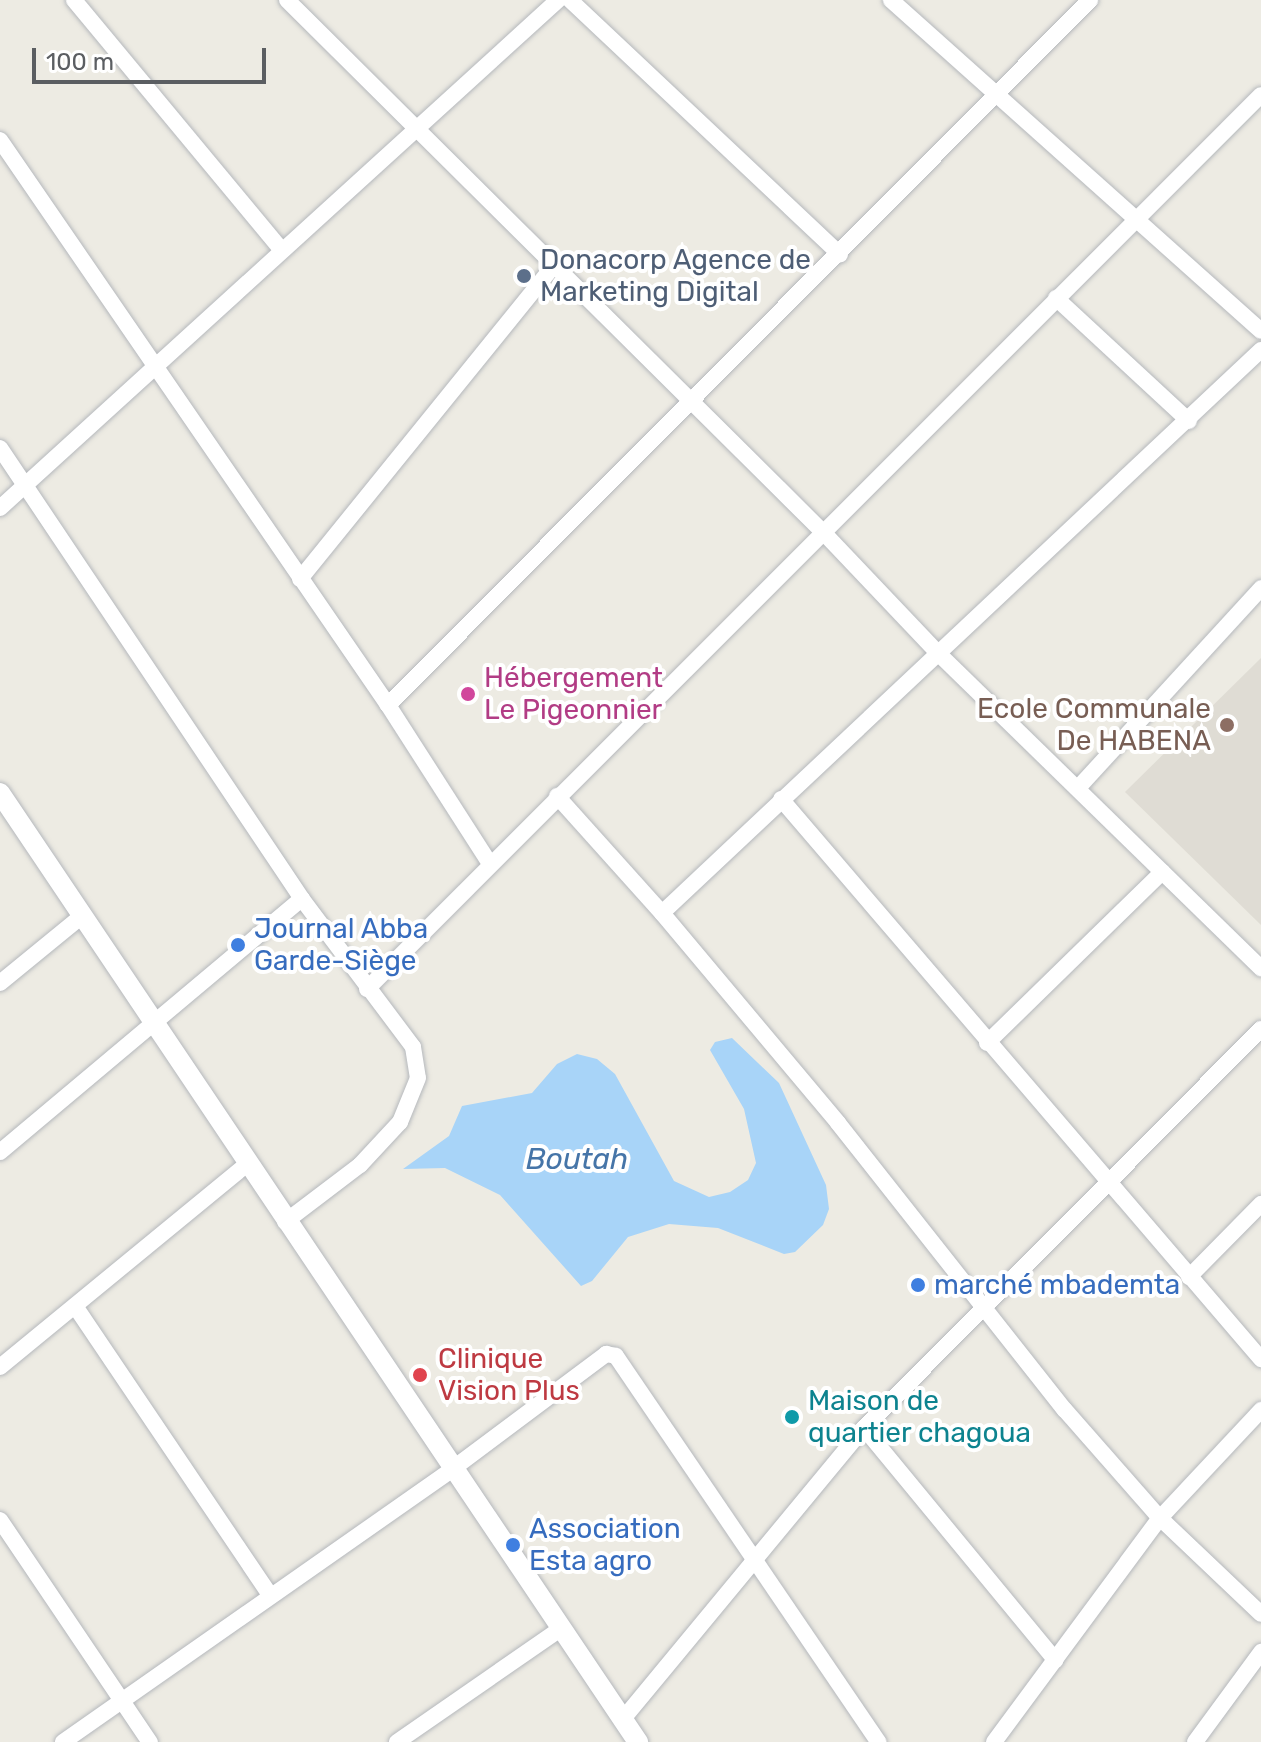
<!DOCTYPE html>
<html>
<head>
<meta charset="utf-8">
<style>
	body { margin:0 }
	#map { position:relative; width:1261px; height:1742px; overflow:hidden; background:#edebe3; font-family:Rubik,sans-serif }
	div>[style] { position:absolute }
	.education>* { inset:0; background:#dfdcd4 }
	.water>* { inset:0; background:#a8d4f8 }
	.roads { filter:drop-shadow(0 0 2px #b5b8bc) drop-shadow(0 0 2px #b5b8bc) }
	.minor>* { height:16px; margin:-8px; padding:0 8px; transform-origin:8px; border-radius:8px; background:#fff }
	.tertiary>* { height:20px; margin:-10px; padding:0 10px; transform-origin:10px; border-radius:10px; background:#fff }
	.dots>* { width:22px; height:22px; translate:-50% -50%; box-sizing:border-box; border:4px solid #fff; border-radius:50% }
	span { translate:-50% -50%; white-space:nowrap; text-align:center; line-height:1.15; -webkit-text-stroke:8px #fff; paint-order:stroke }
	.service-label { font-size:28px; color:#4e5e75 }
	.left { translate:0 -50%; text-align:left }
	.hotel-label { font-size:28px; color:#b23c85 }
	.education-label { font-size:28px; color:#785e54 }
	.right { translate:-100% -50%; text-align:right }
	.shop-label { font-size:28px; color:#366cbe }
	.health-label { font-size:28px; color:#be3a42 }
	.culture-label { font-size:28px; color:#0d838f }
	.water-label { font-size:30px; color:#4675a8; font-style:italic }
	.scale { position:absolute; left:32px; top:48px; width:234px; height:36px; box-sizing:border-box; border:4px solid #5b5e62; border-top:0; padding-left:10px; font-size:24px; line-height:28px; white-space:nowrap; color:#5b5e62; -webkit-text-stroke:6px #fff; paint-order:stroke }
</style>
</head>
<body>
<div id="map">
	<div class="education">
		<i style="clip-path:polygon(1261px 658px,1261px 925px,1125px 792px)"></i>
	</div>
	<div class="water">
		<i style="clip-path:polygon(732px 1038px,779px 1083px,826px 1185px,829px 1209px,823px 1225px,795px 1252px,784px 1254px,718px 1228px,669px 1224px,628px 1237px,592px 1281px,581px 1286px,500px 1195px,445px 1168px,403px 1169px,449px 1136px,462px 1106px,532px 1093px,557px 1064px,577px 1054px,597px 1059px,615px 1074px,674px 1181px,709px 1197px,730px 1192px,748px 1180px,756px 1163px,744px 1109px,710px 1050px,715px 1042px)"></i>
	</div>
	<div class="roads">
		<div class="minor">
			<i style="left:74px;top:0;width:324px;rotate:50.3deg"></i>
			<i style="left:287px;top:0;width:757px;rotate:44.79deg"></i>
			<i style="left:824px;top:533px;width:164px;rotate:46.5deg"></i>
			<i style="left:937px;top:652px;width:453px;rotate:44.3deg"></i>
			<i style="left:570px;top:0;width:371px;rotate:43.3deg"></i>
			<i style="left:891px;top:0;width:496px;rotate:41.8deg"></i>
			<i style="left:0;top:140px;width:685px;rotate:55.52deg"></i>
			<i style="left:388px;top:705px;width:189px;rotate:57.3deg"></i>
			<i style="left:1056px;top:298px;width:181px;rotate:42.8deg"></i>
			<i style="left:0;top:448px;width:543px;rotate:56.19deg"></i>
			<i style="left:302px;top:899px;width:185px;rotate:53.1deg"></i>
			<i style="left:413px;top:1047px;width:31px;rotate:81deg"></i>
			<i style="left:418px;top:1078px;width:48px;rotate:112.2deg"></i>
			<i style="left:400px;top:1122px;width:59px;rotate:132.9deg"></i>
			<i style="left:360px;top:1165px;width:94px;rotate:142.8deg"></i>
			<i style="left:0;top:508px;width:755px;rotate:-42.31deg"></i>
			<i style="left:300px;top:579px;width:404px;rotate:-51deg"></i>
			<i style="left:388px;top:705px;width:995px;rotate:-45.12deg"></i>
			<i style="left:1078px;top:788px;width:271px;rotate:-47.5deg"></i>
			<i style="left:557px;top:796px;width:157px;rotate:48.1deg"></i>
			<i style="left:662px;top:913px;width:822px;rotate:-43.23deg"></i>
			<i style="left:781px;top:799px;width:738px;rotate:49.4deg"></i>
			<i style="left:662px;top:913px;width:274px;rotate:50deg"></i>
			<i style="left:838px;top:1123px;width:366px;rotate:51.7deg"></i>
			<i style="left:1065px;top:1410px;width:144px;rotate:48.7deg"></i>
			<i style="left:1160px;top:1518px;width:139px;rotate:43.5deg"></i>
			<i style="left:0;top:983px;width:107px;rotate:-39.3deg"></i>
			<i style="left:367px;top:989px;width:1264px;rotate:-45deg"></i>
			<i style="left:987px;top:1043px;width:245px;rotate:-44.3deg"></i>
			<i style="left:0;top:1152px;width:394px;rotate:-40deg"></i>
			<i style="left:1189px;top:1277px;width:103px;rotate:-45.4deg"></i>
			<i style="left:75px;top:1306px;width:349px;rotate:56deg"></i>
			<i style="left:0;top:1367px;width:320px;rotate:-39.4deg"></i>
			<i style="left:864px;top:1428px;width:301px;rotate:50.5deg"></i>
			<i style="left:0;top:1520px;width:268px;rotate:56deg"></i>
			<i style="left:623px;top:1719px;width:378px;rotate:-50.4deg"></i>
			<i style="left:864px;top:1428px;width:563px;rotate:-45.14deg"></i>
			<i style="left:63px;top:1742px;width:474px;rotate:-35deg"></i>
			<i style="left:451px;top:1470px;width:194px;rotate:-36.8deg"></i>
			<i style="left:606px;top:1354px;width:10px;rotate:11deg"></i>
			<i style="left:616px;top:1356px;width:467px;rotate:55.8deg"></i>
			<i style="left:397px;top:1742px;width:197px;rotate:-34.7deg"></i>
			<i style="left:994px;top:1742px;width:279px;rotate:-53.5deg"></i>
			<i style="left:1160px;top:1518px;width:148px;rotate:-46.9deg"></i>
			<i style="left:1195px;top:1742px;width:112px;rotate:-53.7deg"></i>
		</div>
		<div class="tertiary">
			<i style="left:0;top:793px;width:1144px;rotate:56.09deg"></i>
		</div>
	</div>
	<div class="dots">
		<i style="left:524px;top:276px;background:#5c6f8a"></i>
		<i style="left:468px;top:694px;background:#d1479c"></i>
		<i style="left:1227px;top:725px;background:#8d6e63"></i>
		<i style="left:238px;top:945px;background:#3f7fe0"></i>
		<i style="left:918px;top:1285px;background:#3f7fe0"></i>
		<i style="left:420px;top:1375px;background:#e0444e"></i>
		<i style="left:792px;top:1417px;background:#0f9aa8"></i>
		<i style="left:513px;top:1545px;background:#3f7fe0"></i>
	</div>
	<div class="service-label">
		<span class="left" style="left:540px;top:276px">Donacorp Agence de<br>Marketing Digital</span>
	</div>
	<div class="hotel-label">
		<span class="left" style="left:484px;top:694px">Hébergement<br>Le Pigeonnier</span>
	</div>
	<div class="education-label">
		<span class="right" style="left:1211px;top:725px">Ecole Communale<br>De HABENA</span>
	</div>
	<div class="shop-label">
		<span class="left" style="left:254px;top:945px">Journal Abba<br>Garde-Siège</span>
		<span class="left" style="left:934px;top:1285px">marché mbademta</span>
		<span class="left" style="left:529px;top:1545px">Association<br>Esta agro</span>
	</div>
	<div class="health-label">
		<span class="left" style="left:438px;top:1375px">Clinique<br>Vision Plus</span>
	</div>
	<div class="culture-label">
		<span class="left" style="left:808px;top:1417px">Maison de<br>quartier chagoua</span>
	</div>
	<div class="water-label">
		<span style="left:577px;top:1159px">Boutah</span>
	</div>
	<div class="scale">100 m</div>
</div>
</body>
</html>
